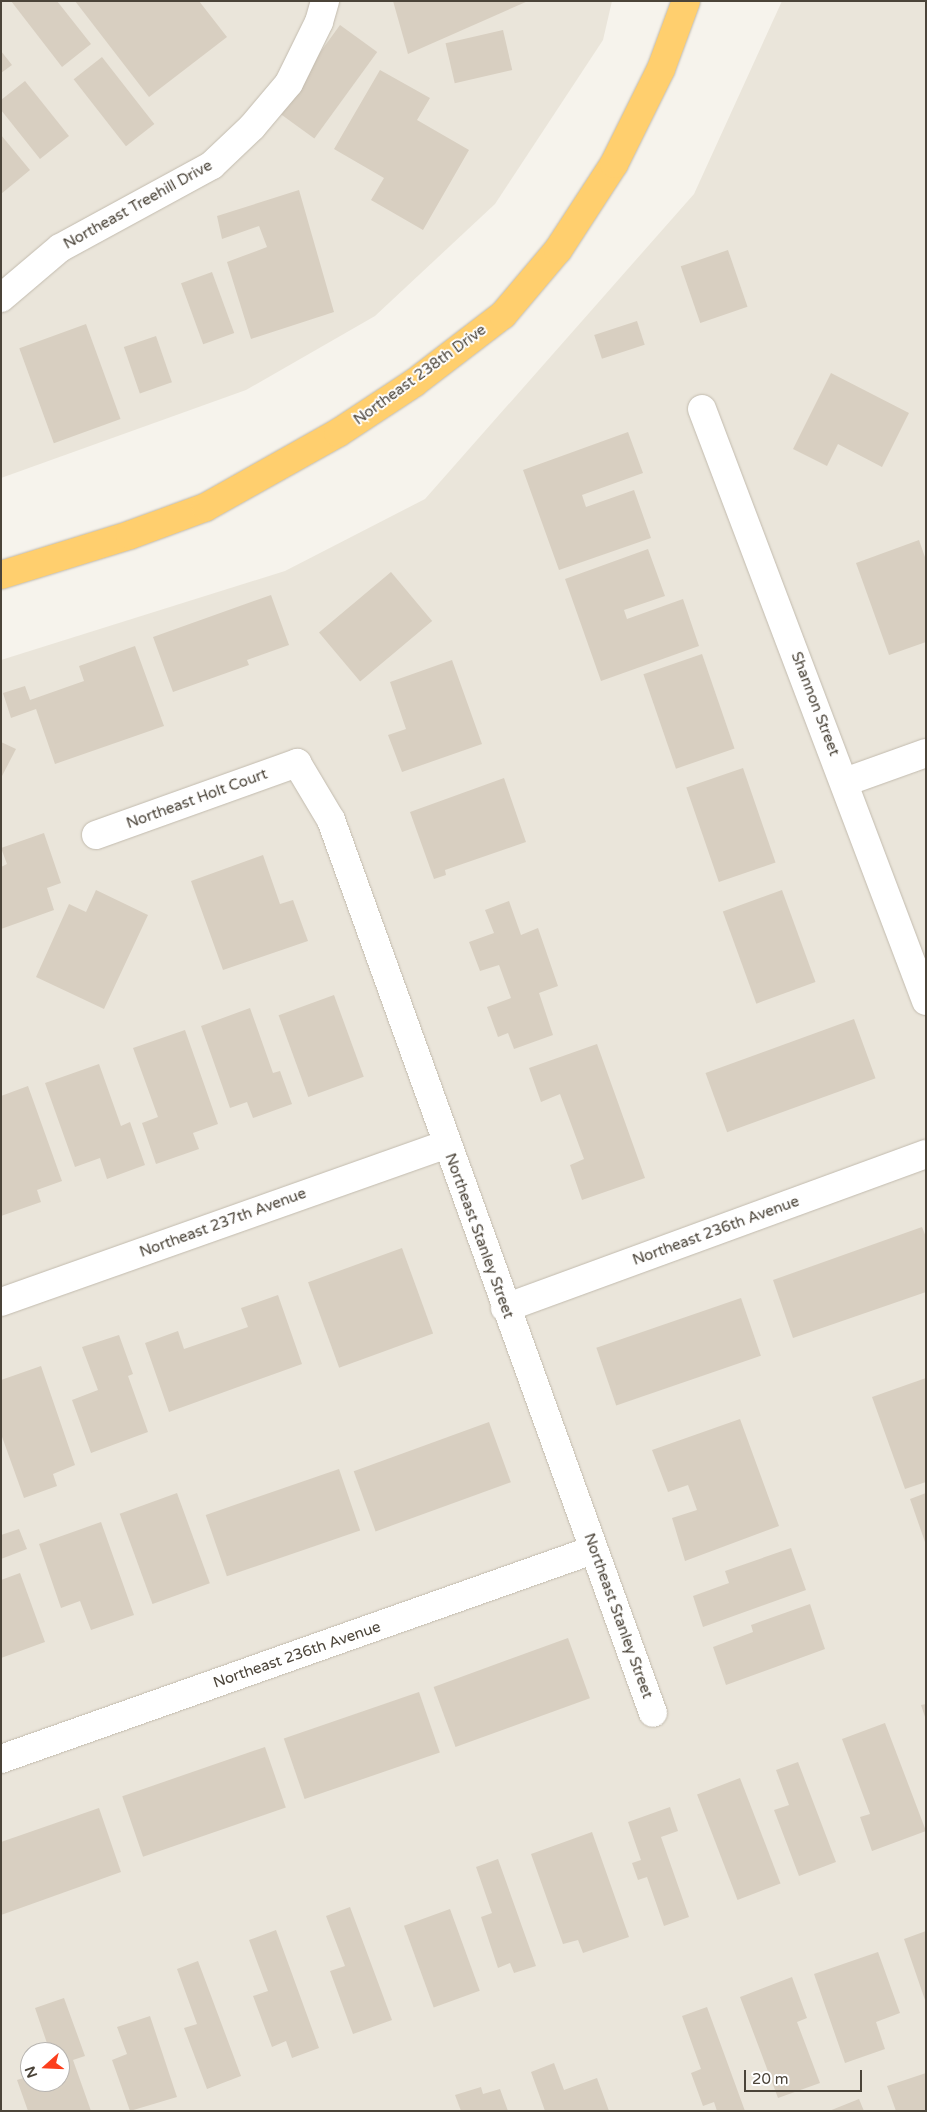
<!DOCTYPE html>
<html>
<head>
<meta charset="utf-8">
<style>
	body { margin:0 }
	#map { position:relative; width:927px; height:2112px; overflow:hidden; background:#f6f3ec; font-family:"Varela Round",sans-serif }
	div>[style] { position:absolute }
	.residential>* { inset:0; background:#eae5da }
	.building>* { inset:0; background:#d8cfc1; transform-origin:0 0 }
	.roads { filter:drop-shadow(0 0 1px #c2bbae) drop-shadow(0 0 1px #c2bbae) }
	.minor>* { height:28px; margin:-14px; padding:0 14px; transform-origin:14px; border-radius:14px; background:#fff }
	.highway>* { height:28px; margin:-14px; padding:0 14px; transform-origin:14px; border-radius:14px; background:#ffcf6e }
	span { translate:-50% -50%; white-space:nowrap; text-align:center; line-height:1.15; -webkit-text-stroke:4px #fff; paint-order:stroke }
	.street-label { font-size:15px; color:#4b4439 }
	.frame { position:absolute; inset:0; border:2px solid #4b4439; pointer-events:none }
	.north { position:absolute; left:20px; top:2042px; width:50px; height:50px; box-sizing:border-box; background:#fff; border:1px solid #b7b4b0; border-radius:50%; rotate:250deg; font-size:14px; font-weight:700; line-height:20px; text-align:center; color:#4b4439 }
	.north::after { content:''; display:block; margin:auto; width:18px; height:22px; background:#fc3f1d; clip-path:polygon(50% 0,100% 100%,50% 72%,0 100%) }
	.scale { position:absolute; left:744px; top:2070px; width:118px; height:22px; box-sizing:border-box; border:2px solid #4b4439; border-top:0; padding-left:6px; font-size:15px; line-height:18px; white-space:nowrap; color:#4b4439; -webkit-text-stroke:4px #fff; paint-order:stroke }
</style>
</head>
<body>
<div id="map">
	<div class="residential">
		<i style="clip-path:polygon(1px 1px,612px 1px,603px 40px,495px 204px,375px 316px,246px 390px,1px 478px)"></i>
		<i style="clip-path:polygon(evenodd,782px 1px,926px 1px,926px 2111px,1px 2111px,1px 660px,285px 571px,425px 499px,694px 194px,782px 1px,30px 2052px,60px 2052px,60px 2082px,30px 2082px,30px 2052px)"></i>
	</div>
	<div class="building">
		<i style="clip-path:polygon(11px 1px,57px 1px,91px 44px,62px 67px)"></i>
		<i style="clip-path:polygon(75px 1px,199px 1px,227px 37px,149px 97px)"></i>
		<i style="clip-path:polygon(393px 1px,528px 1px,408px 54px)"></i>
		<i style="left:340px;top:25px;width:46px;height:107px;rotate:36deg"></i>
		<i style="left:503px;top:30px;width:41px;height:59px;rotate:77deg"></i>
		<i style="clip-path:polygon(1px 51px,12px 65px,1px 73px)"></i>
		<i style="left:102px;top:57px;width:85px;height:36px;rotate:52deg"></i>
		<i style="clip-path:polygon(380px 70px,430px 98px,417px 120px,469px 150px,423px 230px,371px 200px,384px 178px,334px 149px)"></i>
		<i style="clip-path:polygon(25px 81px,69px 136px,40px 159px,1px 110px,1px 100px)"></i>
		<i style="clip-path:polygon(1px 135px,30px 170px,1px 194px)"></i>
		<i style="clip-path:polygon(299px 190px,334px 312px,251px 339px,227px 262px,267px 247px,259px 226px,222px 239px,217px 216px)"></i>
		<i style="left:728px;top:250px;width:60px;height:50px;rotate:71deg"></i>
		<i style="left:212px;top:272px;width:65px;height:33px;rotate:70deg"></i>
		<i style="left:637px;top:321px;width:25px;height:45px;rotate:72deg"></i>
		<i style="left:86px;top:324px;width:101px;height:71px;rotate:70deg"></i>
		<i style="left:156px;top:336px;width:49px;height:34px;rotate:71deg"></i>
		<i style="clip-path:polygon(831px 373px,909px 413px,882px 467px,838px 444px,827px 466px,793px 449px)"></i>
		<i style="clip-path:polygon(628px 432px,643px 473px,582px 495px,586px 507px,634px 490px,651px 538px,559px 570px,523px 470px)"></i>
		<i style="clip-path:polygon(919px 540px,926px 560px,926px 642px,889px 655px,856px 563px)"></i>
		<i style="clip-path:polygon(648px 549px,665px 596px,624px 610px,627px 619px,683px 599px,699px 646px,601px 681px,565px 579px)"></i>
		<i style="left:391px;top:572px;width:64px;height:94px;rotate:50deg"></i>
		<i style="clip-path:polygon(271px 595px,289px 645px,247px 660px,249px 665px,173px 692px,153px 637px)"></i>
		<i style="clip-path:polygon(135px 646px,164px 726px,55px 764px,36px 709px,11px 718px,3px 693px,25px 686px,30px 700px,84px 681px,79px 666px)"></i>
		<i style="left:702px;top:654px;width:100px;height:62px;rotate:71deg"></i>
		<i style="clip-path:polygon(452px 660px,482px 744px,402px 772px,388px 735px,406px 729px,390px 682px)"></i>
		<i style="clip-path:polygon(1px 742px,16px 749px,1px 778px)"></i>
		<i style="left:743px;top:768px;width:100px;height:60px;rotate:71deg"></i>
		<i style="clip-path:polygon(504px 778px,526px 842px,445px 870px,446px 875px,434px 879px,410px 812px)"></i>
		<i style="clip-path:polygon(44px 833px,61px 883px,47px 888px,54px 910px,1px 929px,1px 867px,7px 864px,1px 848px)"></i>
		<i style="clip-path:polygon(263px 855px,280px 904px,293px 900px,308px 941px,223px 970px,191px 881px)"></i>
		<i style="clip-path:polygon(96px 890px,148px 915px,104px 1009px,36px 977px,69px 904px,86px 912px)"></i>
		<i style="left:782px;top:890px;width:98px;height:63px;rotate:70deg"></i>
		<i style="clip-path:polygon(509px 901px,521px 935px,538px 928px,558px 986px,539px 993px,553px 1035px,514px 1049px,508px 1033px,498px 1037px,487px 1007px,511px 998px,499px 965px,480px 971px,469px 942px,494px 933px,485px 910px)"></i>
		<i style="left:334px;top:995px;width:87px;height:59px;rotate:70deg"></i>
		<i style="clip-path:polygon(250px 1008px,273px 1073px,280px 1071px,292px 1104px,253px 1118px,247px 1102px,230px 1108px,201px 1026px)"></i>
		<i style="left:854px;top:1019px;width:63px;height:158px;rotate:70deg"></i>
		<i style="clip-path:polygon(185px 1030px,218px 1124px,193px 1133px,199px 1149px,156px 1164px,142px 1123px,158px 1117px,133px 1048px)"></i>
		<i style="clip-path:polygon(597px 1044px,645px 1178px,582px 1200px,570px 1165px,584px 1159px,560px 1094px,541px 1102px,529px 1068px)"></i>
		<i style="clip-path:polygon(99px 1064px,121px 1126px,130px 1122px,145px 1165px,107px 1179px,100px 1158px,75px 1167px,45px 1083px)"></i>
		<i style="clip-path:polygon(28px 1086px,62px 1181px,37px 1190px,41px 1202px,1px 1216px,1px 1096px)"></i>
		<i style="clip-path:polygon(922px 1227px,926px 1237px,926px 1292px,793px 1338px,773px 1280px)"></i>
		<i style="left:402px;top:1248px;width:91px;height:100px;rotate:70deg"></i>
		<i style="clip-path:polygon(278px 1295px,302px 1364px,169px 1412px,145px 1343px,178px 1331px,184px 1349px,248px 1327px,241px 1308px)"></i>
		<i style="left:741px;top:1298px;width:61px;height:153px;rotate:71deg"></i>
		<i style="clip-path:polygon(119px 1335px,133px 1374px,128px 1376px,148px 1432px,91px 1453px,72px 1400px,98px 1390px,82px 1347px)"></i>
		<i style="clip-path:polygon(41px 1366px,75px 1465px,53px 1474px,57px 1486px,24px 1498px,1px 1434px,1px 1380px)"></i>
		<i style="clip-path:polygon(926px 1378px,926px 1482px,905px 1489px,872px 1397px)"></i>
		<i style="clip-path:polygon(740px 1419px,779px 1526px,685px 1561px,672px 1518px,697px 1510px,688px 1485px,668px 1492px,652px 1450px)"></i>
		<i style="left:489px;top:1422px;width:64px;height:144px;rotate:70deg"></i>
		<i style="left:339px;top:1469px;width:65px;height:141px;rotate:71deg"></i>
		<i style="left:177px;top:1493px;width:96px;height:61px;rotate:70deg"></i>
		<i style="clip-path:polygon(926px 1493px,926px 1542px,925px 1542px,910px 1499px)"></i>
		<i style="clip-path:polygon(101px 1522px,134px 1615px,91px 1630px,80px 1601px,61px 1608px,39px 1544px)"></i>
		<i style="clip-path:polygon(19px 1529px,27px 1549px,1px 1559px,1px 1535px)"></i>
		<i style="clip-path:polygon(791px 1548px,806px 1590px,703px 1627px,693px 1596px,729px 1583px,725px 1571px)"></i>
		<i style="clip-path:polygon(20px 1573px,45px 1642px,1px 1658px,1px 1580px)"></i>
		<i style="clip-path:polygon(810px 1604px,825px 1649px,726px 1685px,713px 1647px,753px 1632px,751px 1625px)"></i>
		<i style="left:568px;top:1638px;width:64px;height:143px;rotate:70deg"></i>
		<i style="left:419px;top:1692px;width:64px;height:143px;rotate:71deg"></i>
		<i style="clip-path:polygon(926px 1704px,926px 1717px,925px 1717px,921px 1705px)"></i>
		<i style="clip-path:polygon(885px 1723px,926px 1831px,872px 1851px,860px 1817px,870px 1814px,842px 1739px)"></i>
		<i style="left:265px;top:1747px;width:64px;height:151px;rotate:71deg"></i>
		<i style="clip-path:polygon(798px 1762px,836px 1862px,799px 1876px,774px 1810px,789px 1805px,776px 1770px)"></i>
		<i style="left:740px;top:1778px;width:113px;height:46px;rotate:69deg"></i>
		<i style="clip-path:polygon(670px 1807px,678px 1831px,661px 1837px,689px 1917px,664px 1926px,647px 1877px,638px 1880px,632px 1863px,641px 1860px,628px 1822px)"></i>
		<i style="clip-path:polygon(99px 1808px,121px 1872px,1px 1915px,1px 1842px)"></i>
		<i style="clip-path:polygon(592px 1832px,629px 1937px,583px 1953px,578px 1940px,563px 1944px,531px 1854px)"></i>
		<i style="clip-path:polygon(498px 1859px,536px 1966px,514px 1973px,510px 1963px,498px 1968px,481px 1917px,492px 1913px,476px 1867px)"></i>
		<i style="clip-path:polygon(350px 1907px,392px 2020px,353px 2034px,330px 1971px,345px 1966px,326px 1916px)"></i>
		<i style="left:450px;top:1909px;width:87px;height:49px;rotate:70deg"></i>
		<i style="clip-path:polygon(276px 1930px,319px 2048px,292px 2058px,286px 2041px,272px 2047px,253px 1996px,268px 1991px,249px 1940px)"></i>
		<i style="clip-path:polygon(926px 1931px,926px 2000px,925px 2000px,904px 1939px)"></i>
		<i style="clip-path:polygon(878px 1952px,900px 2013px,876px 2022px,885px 2049px,845px 2063px,814px 1974px)"></i>
		<i style="clip-path:polygon(198px 1961px,241px 2076px,207px 2089px,184px 2028px,197px 2024px,177px 1969px)"></i>
		<i style="clip-path:polygon(792px 1977px,807px 2018px,797px 2022px,820px 2083px,778px 2098px,740px 1997px)"></i>
		<i style="clip-path:polygon(64px 1998px,85px 2056px,73px 2060px,91px 2111px,28px 2111px,17px 2080px,30px 2076px,30px 2082px,60px 2082px,60px 2052px,50px 2052px,35px 2008px)"></i>
		<i style="clip-path:polygon(707px 2007px,745px 2111px,717px 2111px,714px 2102px,703px 2106px,691px 2073px,701px 2069px,682px 2016px)"></i>
		<i style="clip-path:polygon(150px 2016px,177px 2097px,130px 2111px,112px 2060px,127px 2054px,117px 2027px)"></i>
		<i style="clip-path:polygon(554px 2063px,564px 2090px,597px 2078px,609px 2111px,545px 2111px,531px 2072px)"></i>
		<i style="clip-path:polygon(926px 2073px,926px 2111px,896px 2111px,887px 2086px)"></i>
		<i style="clip-path:polygon(481px 2087px,483px 2094px,500px 2089px,508px 2111px,461px 2111px,455px 2095px)"></i>
		<i style="clip-path:polygon(859px 2099px,864px 2111px,829px 2111px)"></i>
	</div>
	<div class="roads">
		<div class="minor">
			<i style="left:1px;top:298px;width:77px;rotate:-40.3deg"></i>
			<i style="left:60px;top:248px;width:173px;rotate:-28.6deg"></i>
			<i style="left:212px;top:165px;width:55px;rotate:-43.5deg"></i>
			<i style="left:252px;top:127px;width:57px;rotate:-49.9deg"></i>
			<i style="left:289px;top:83px;width:68px;rotate:-63.8deg"></i>
			<i style="left:319px;top:22px;width:22px;rotate:-74deg"></i>
			<i style="left:702px;top:409px;width:633px;rotate:69.27deg"></i>
			<i style="left:845px;top:782px;width:86px;rotate:-19.7deg"></i>
			<i style="left:96px;top:835px;width:214px;rotate:-19.7deg"></i>
			<i style="left:297px;top:763px;width:66px;rotate:59.2deg"></i>
			<i style="left:331px;top:820px;width:949px;rotate:70.17deg"></i>
			<i style="left:1px;top:1302px;width:472px;rotate:-19.5deg"></i>
			<i style="left:505px;top:1308px;width:448px;rotate:-20.1deg"></i>
			<i style="left:1px;top:1759px;width:628px;rotate:-19.45deg"></i>
		</div>
		<div class="highway">
			<i style="left:1px;top:575px;width:135px;rotate:-17.2deg"></i>
			<i style="left:130px;top:535px;width:81px;rotate:-20.2deg"></i>
			<i style="left:206px;top:507px;width:151px;rotate:-29.3deg"></i>
			<i style="left:338px;top:433px;width:91px;rotate:-33.3deg"></i>
			<i style="left:414px;top:383px;width:112px;rotate:-37.4deg"></i>
			<i style="left:503px;top:315px;width:85px;rotate:-49.8deg"></i>
			<i style="left:558px;top:250px;width:103px;rotate:-56.9deg"></i>
			<i style="left:614px;top:164px;width:106px;rotate:-63.7deg"></i>
			<i style="left:661px;top:69px;width:72px;rotate:-69.8deg"></i>
		</div>
	</div>
	<div class="street-label">
		<span style="left:138px;top:205px;rotate:-29deg">Northeast Treehill Drive</span>
		<span style="left:420px;top:375px;rotate:-36deg">Northeast 238th Drive</span>
		<span style="left:815px;top:704px;rotate:69deg">Shannon Street</span>
		<span style="left:197px;top:799px;rotate:-20deg">Northeast Holt Court</span>
		<span style="left:223px;top:1223px;rotate:-20deg">Northeast 237th Avenue</span>
		<span style="left:716px;top:1231px;rotate:-20deg">Northeast 236th Avenue</span>
		<span style="left:479px;top:1236px;rotate:70deg">Northeast Stanley Street</span>
		<span style="left:618px;top:1616px;rotate:70deg">Northeast Stanley Street</span>
		<span style="left:297px;top:1655px;rotate:-19deg">Northeast 236th Avenue</span>
	</div>
	<div class="frame"></div>
	<div class="north">N</div>
	<div class="scale">20 m</div>
</div>
</body>
</html>
